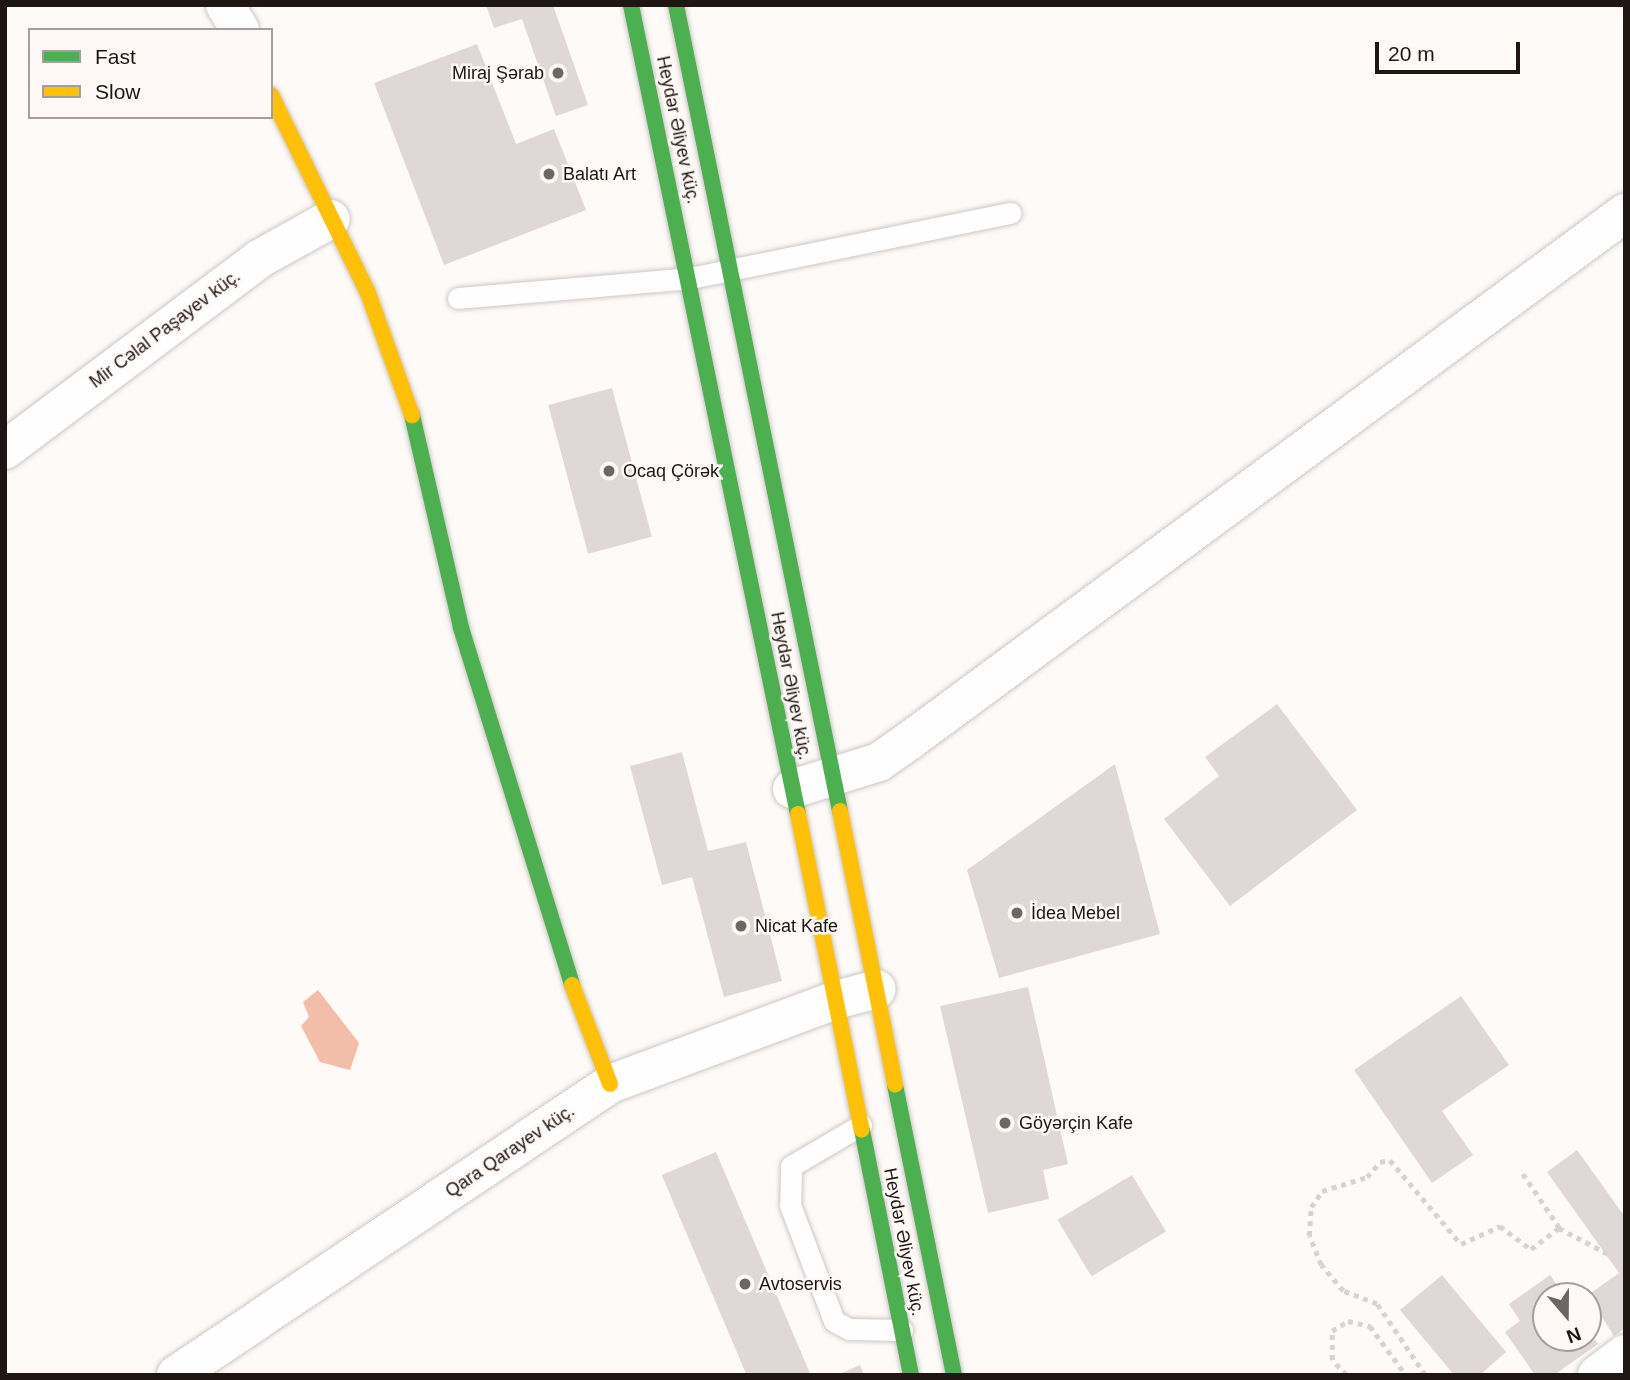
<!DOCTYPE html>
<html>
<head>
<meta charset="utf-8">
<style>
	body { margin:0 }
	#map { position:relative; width:1630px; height:1380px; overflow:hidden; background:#fdfaf8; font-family:Arial,sans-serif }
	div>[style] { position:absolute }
	.water>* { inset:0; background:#f3bea9 }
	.building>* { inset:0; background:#dfd8d6; transform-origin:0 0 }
	.path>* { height:4.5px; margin-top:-2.25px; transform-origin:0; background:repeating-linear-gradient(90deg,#d5d4d3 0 5px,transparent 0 10px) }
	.roads { filter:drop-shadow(0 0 2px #cdc7c4) drop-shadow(0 0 2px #cdc7c4) }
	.lane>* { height:21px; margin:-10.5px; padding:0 10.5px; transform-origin:10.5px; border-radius:10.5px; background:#fffefe }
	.street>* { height:38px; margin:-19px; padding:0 19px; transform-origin:19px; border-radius:19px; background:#fffefe }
	.fast>* { height:16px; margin:-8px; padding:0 8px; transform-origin:8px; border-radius:8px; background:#4caf50 }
	.slow>* { height:16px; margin:-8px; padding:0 8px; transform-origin:8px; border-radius:8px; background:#ffc107 }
	.dots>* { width:19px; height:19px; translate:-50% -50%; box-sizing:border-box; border:4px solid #fef9f7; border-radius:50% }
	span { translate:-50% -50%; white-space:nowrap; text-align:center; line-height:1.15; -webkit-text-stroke:5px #fef9f7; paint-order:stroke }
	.poi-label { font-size:18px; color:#1f1613 }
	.right { translate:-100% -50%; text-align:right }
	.left { translate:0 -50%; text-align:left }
	.street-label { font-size:18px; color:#1f1613 }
	.frame { position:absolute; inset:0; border:7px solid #1f1613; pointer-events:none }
	.legend { position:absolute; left:28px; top:28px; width:245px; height:91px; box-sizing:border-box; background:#fef9f7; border:2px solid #a59e9c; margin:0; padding:9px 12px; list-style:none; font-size:21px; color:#1f1613 }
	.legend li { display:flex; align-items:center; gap:14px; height:35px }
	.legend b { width:35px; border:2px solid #a59e9c }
	.north { position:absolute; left:1532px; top:1282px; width:70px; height:70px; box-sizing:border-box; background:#fef9f7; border:2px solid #a59e9c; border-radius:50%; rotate:160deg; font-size:19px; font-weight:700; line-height:28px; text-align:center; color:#1f1613 }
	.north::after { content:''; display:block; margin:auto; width:24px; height:32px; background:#6d6663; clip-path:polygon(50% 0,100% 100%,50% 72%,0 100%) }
	.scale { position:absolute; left:1375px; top:42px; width:145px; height:32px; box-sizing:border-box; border:4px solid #1f1613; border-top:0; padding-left:9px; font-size:21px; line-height:24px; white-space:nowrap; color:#1f1613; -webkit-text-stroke:5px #fef9f7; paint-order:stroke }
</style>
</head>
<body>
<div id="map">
	<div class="water">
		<i style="clip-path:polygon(318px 990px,359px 1043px,350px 1070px,320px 1062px,301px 1026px,309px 1017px,303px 1002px)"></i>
	</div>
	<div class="building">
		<i style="clip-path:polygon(486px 5px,553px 5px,588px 105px,556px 116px,522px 19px,494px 28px)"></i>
		<i style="clip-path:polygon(477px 44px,516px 144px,554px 129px,586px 210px,444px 265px,374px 83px)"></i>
		<i style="left:612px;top:388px;width:154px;height:66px;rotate:75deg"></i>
		<i style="clip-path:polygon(1277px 704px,1357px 810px,1230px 906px,1164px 819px,1219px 776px,1205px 757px)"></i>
		<i style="clip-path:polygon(682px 752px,708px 851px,746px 842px,782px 981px,724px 997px,692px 877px,662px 885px,630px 766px)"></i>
		<i style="clip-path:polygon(1115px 764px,1160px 934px,999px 978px,967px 870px)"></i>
		<i style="clip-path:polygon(1028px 987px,1068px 1164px,1043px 1170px,1049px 1199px,988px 1213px,940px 1006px)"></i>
		<i style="clip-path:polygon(1461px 996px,1509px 1065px,1442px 1111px,1473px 1155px,1432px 1183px,1354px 1070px)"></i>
		<i style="clip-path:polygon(1577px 1150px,1625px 1217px,1625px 1328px,1614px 1336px,1588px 1295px,1619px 1273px,1547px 1172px)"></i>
		<i style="left:716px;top:1152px;width:242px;height:59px;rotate:67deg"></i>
		<i style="left:1132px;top:1175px;width:66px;height:87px;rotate:59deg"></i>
		<i style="clip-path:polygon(1442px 1275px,1506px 1352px,1480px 1375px,1454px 1375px,1400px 1310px)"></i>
		<i style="clip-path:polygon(1550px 1275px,1565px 1296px,1546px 1296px,1546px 1338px,1588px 1338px,1588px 1330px,1598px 1344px,1554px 1375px,1535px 1375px,1505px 1332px,1520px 1321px,1509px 1304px)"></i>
		<i style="clip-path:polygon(860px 1365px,864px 1375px,837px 1375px)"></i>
	</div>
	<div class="path">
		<i style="left:1559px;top:1228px;width:60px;rotate:27.8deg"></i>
		<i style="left:1346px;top:1375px;width:21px;rotate:-133deg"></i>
		<i style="left:1332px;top:1360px;width:29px;rotate:-90deg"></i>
		<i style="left:1332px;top:1331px;width:19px;rotate:-32deg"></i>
		<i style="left:1348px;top:1321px;width:23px;rotate:13deg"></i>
		<i style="left:1370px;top:1326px;width:61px;rotate:53.7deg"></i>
		<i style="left:1425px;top:1375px;width:86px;rotate:-124.1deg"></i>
		<i style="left:1377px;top:1304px;width:36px;rotate:-159deg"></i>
		<i style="left:1343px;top:1291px;width:34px;rotate:-130deg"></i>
		<i style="left:1321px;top:1265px;width:31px;rotate:-112deg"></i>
		<i style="left:1309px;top:1236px;width:29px;rotate:-86deg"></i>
		<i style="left:1311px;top:1207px;width:19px;rotate:-55deg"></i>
		<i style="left:1322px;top:1191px;width:47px;rotate:-17.3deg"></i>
		<i style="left:1367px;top:1177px;width:20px;rotate:-49deg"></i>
		<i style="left:1380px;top:1162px;width:10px;rotate:-11deg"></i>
		<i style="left:1390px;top:1160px;width:110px;rotate:49.8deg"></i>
		<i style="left:1461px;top:1244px;width:43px;rotate:-24.8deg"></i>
		<i style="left:1500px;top:1226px;width:39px;rotate:37deg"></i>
		<i style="left:1531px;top:1249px;width:35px;rotate:-37deg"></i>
		<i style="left:1559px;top:1228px;width:70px;rotate:-123.9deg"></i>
	</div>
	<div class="roads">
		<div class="lane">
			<i style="left:458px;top:298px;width:233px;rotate:-4.9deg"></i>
			<i style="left:690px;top:278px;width:327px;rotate:-11.5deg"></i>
			<i style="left:861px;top:1125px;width:81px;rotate:149.6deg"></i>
			<i style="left:791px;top:1166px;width:39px;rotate:91deg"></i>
			<i style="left:790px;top:1205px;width:124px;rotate:69.2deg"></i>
			<i style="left:834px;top:1321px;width:17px;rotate:28deg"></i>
			<i style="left:849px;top:1329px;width:53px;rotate:1.1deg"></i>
		</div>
		<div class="street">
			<i style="left:225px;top:5px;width:29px;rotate:59deg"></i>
			<i style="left:5px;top:450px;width:318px;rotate:-36.9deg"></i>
			<i style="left:259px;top:259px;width:82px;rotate:-29.1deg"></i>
			<i style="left:792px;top:789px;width:91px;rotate:-17.2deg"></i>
			<i style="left:879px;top:762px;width:37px;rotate:-35deg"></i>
			<i style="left:909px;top:741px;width:890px;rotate:-36.41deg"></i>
			<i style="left:176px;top:1375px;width:523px;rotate:-33.84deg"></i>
			<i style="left:610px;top:1084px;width:241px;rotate:-20.4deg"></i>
			<i style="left:836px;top:1000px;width:42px;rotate:-15deg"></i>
			<i style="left:1597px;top:1375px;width:35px;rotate:-37deg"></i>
		</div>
		<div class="fast">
			<i style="left:631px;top:5px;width:826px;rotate:78.34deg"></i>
			<i style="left:676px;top:5px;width:823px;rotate:78.5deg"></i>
			<i style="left:412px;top:415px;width:219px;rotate:77deg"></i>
			<i style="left:461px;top:628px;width:374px;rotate:72.7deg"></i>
			<i style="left:895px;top:1085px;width:296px;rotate:78.5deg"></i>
			<i style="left:862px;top:1130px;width:250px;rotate:78.7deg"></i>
		</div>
		<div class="slow">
			<i style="left:271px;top:95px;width:220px;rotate:63.9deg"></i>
			<i style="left:368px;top:293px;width:130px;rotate:70.2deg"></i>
			<i style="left:840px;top:811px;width:279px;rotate:78.6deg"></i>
			<i style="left:798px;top:814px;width:322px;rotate:78.6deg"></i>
			<i style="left:572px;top:985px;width:106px;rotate:69deg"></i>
		</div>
	</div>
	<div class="dots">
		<i style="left:558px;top:73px;background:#6d6663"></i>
		<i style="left:549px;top:174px;background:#6d6663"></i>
		<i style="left:609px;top:471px;background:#6d6663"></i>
		<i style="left:1017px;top:913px;background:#6d6663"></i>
		<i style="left:741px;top:926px;background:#6d6663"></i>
		<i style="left:1005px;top:1123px;background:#6d6663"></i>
		<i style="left:745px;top:1284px;background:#6d6663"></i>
	</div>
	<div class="poi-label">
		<span class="right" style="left:544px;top:73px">Miraj Şərab</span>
		<span class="left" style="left:563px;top:174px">Balatı Art</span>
		<span class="left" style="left:623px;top:471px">Ocaq Çörək</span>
		<span class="left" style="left:1031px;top:913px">İdea Mebel</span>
		<span class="left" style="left:755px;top:926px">Nicat Kafe</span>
		<span class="left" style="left:1019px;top:1123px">Göyərçin Kafe</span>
		<span class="left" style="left:759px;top:1284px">Avtoservis</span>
	</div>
	<div class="street-label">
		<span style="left:678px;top:130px;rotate:78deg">Heydər Əliyev küç.</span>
		<span style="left:165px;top:329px;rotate:-37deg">Mir Cəlal Paşayev küç.</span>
		<span style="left:791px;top:686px;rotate:79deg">Heydər Əliyev küç.</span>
		<span style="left:510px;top:1151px;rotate:-34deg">Qara Qarayev küç.</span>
		<span style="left:904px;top:1242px;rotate:79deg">Heydər Əliyev küç.</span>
	</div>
	<div class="frame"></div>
	<ul class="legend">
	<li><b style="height:9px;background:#4caf50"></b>Fast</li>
	<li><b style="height:9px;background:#ffc107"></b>Slow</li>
	</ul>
	<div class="north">N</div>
	<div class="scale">20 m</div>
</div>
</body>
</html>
